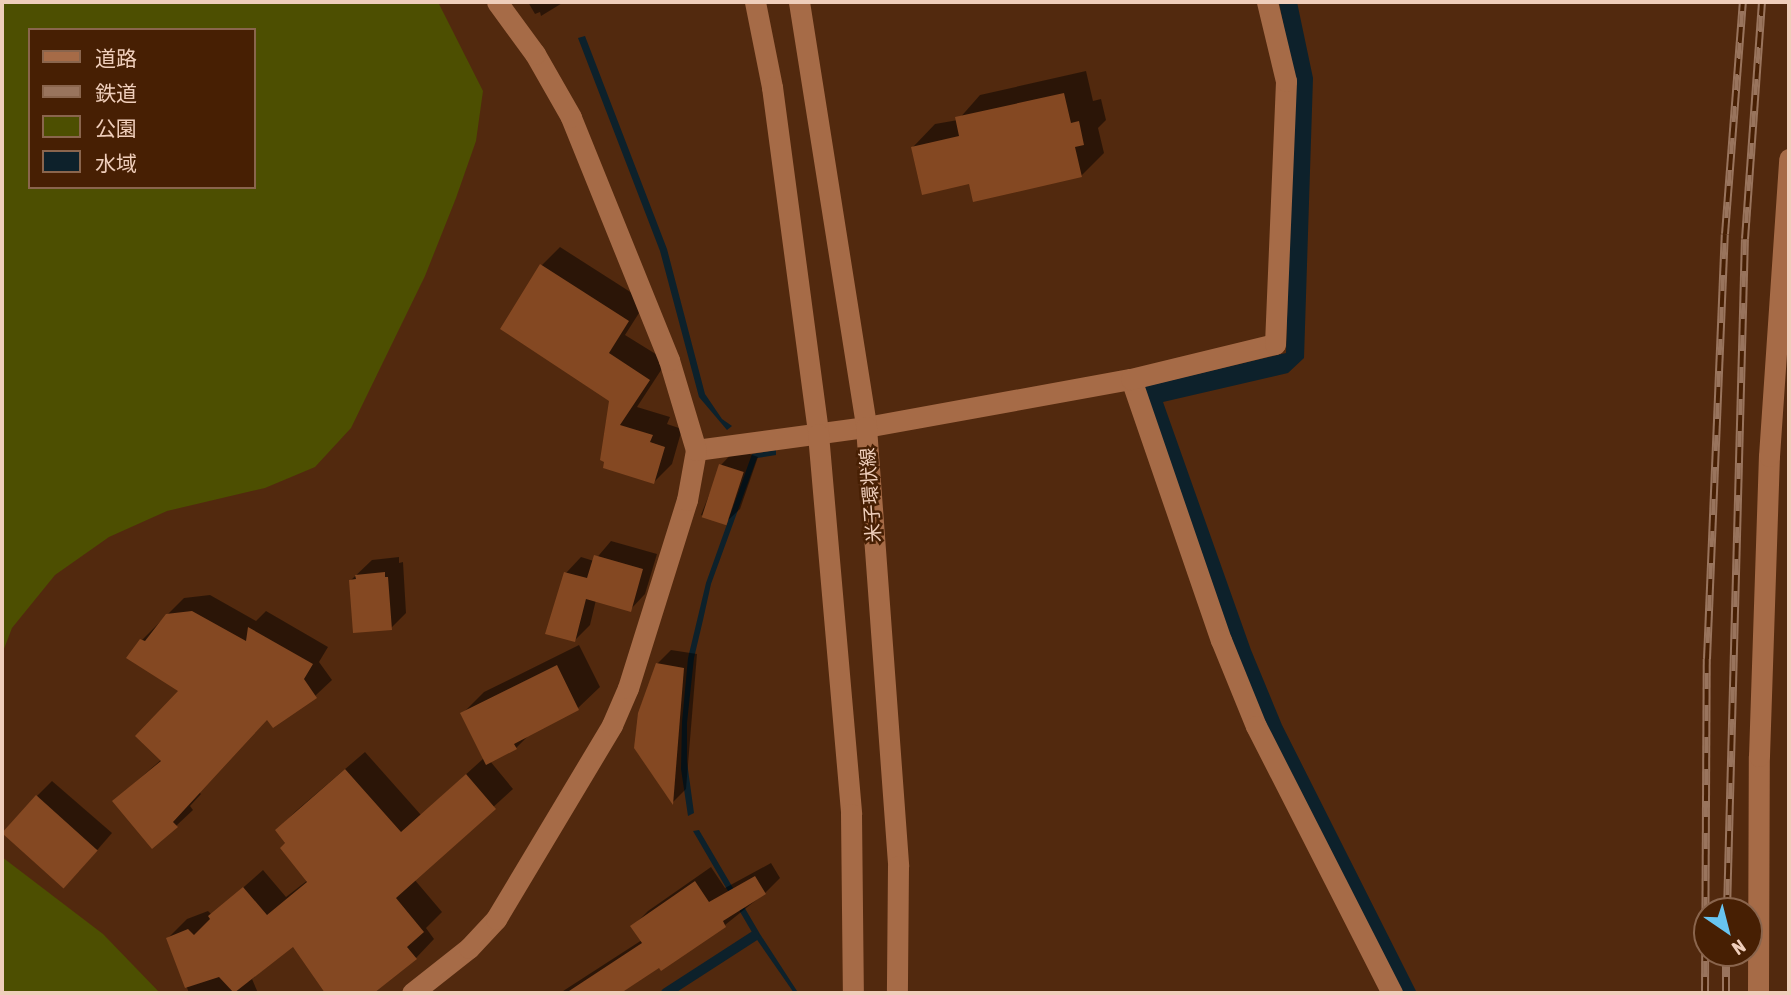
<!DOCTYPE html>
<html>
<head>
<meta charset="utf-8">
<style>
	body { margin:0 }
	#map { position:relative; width:1791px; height:995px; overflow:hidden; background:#52290e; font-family:"Asap Condensed","Noto Sans JP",sans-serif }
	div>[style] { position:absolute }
	.green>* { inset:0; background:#4d4f01 }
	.water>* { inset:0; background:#0d212b }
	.shadow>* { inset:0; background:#0007 }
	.stream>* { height:10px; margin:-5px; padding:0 5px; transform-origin:5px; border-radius:5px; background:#0d212b }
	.building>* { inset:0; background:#844822; transform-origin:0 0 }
	.street>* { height:21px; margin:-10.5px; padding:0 10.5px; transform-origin:10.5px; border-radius:10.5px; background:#a66b47 }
	.secondary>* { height:21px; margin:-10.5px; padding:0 10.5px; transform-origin:10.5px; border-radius:10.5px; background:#a66b47 }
	.rail>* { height:8px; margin-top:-4px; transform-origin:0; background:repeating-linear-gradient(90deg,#471f03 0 16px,#99745d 0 32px); box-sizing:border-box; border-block:2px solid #99745d }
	span { translate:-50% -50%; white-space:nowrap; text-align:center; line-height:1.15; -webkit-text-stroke:5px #471f03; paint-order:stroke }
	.street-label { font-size:19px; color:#efcebb }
	.frame { position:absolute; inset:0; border:4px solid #efcebb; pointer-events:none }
	.legend { position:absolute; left:28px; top:28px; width:228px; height:161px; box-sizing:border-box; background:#471f03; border:2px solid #8a654d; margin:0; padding:9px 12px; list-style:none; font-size:21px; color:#efcebb }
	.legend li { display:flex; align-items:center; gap:14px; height:35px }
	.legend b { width:35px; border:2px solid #8a654d }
	.north { position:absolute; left:1693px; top:897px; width:70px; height:70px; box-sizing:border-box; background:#471f03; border:2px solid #8a654d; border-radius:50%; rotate:145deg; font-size:19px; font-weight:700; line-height:28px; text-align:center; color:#efcebb }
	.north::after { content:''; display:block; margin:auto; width:24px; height:32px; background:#68c4f0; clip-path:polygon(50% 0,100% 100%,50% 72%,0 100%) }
</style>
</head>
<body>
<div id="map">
	<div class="green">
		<i style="clip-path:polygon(evenodd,2px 2px,438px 2px,483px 91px,476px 141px,456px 198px,425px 276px,351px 428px,315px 467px,265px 488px,167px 511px,109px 537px,55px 575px,12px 628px,2px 654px,2px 2px,30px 30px,254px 30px,254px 187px,30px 187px,30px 30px)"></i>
		<i style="clip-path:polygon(2px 857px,103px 934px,160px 993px,2px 993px)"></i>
	</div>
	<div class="water">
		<i style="clip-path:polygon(1279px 2px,1297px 2px,1313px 78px,1304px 358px,1288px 373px,1163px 402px,1251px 650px,1282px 725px,1417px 993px,1402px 993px,1264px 721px,1218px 604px,1143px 387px,1286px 353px,1294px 79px)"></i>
		<i style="clip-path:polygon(585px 36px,667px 249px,705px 394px,722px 419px,732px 426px,727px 430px,699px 397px,660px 251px,578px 38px)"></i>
		<i style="clip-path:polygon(776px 450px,776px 455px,757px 458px,711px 584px,703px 620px,694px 658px,687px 723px,687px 762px,694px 813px,688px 816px,681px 769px,682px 722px,688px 658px,706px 583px,752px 454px)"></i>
		<i style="clip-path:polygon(699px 830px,760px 934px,797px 991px,794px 993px,753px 934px,693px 831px)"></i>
	</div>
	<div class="shadow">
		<i style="clip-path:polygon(528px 2px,564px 2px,541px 16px,540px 12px,535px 14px)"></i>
		<i style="clip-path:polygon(1086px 71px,1093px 101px,1101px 99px,1106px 120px,1098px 128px,1104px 153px,1081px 176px,970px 182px,913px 147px,935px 124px,958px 120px,980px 95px)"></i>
		<i style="clip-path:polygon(560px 247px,646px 302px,625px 335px,667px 361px,637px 407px,670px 417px,667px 424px,682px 429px,672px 464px,654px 482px,604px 466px,611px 400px,541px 266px)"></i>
		<i style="clip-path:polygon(736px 449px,758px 457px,740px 509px,724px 524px,701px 515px,721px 465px)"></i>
		<i style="clip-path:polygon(611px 541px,657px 554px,645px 594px,630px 610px,596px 600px,590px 625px,575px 640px,566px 573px,581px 557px,594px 561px)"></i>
		<i style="clip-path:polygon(399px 557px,399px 563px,403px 562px,406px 613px,391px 628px,351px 580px,372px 560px)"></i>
		<i style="clip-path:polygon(210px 595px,256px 621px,266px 611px,328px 647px,319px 662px,332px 680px,315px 696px,268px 718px,199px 792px,201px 794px,190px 806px,193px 810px,176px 826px,114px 801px,162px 759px,181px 691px,142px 640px,184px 598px)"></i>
		<i style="clip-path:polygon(579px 645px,600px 687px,578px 708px,531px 733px,516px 748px,490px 761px,513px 789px,414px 879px,442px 912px,426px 928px,434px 939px,416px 958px,372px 993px,339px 993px,293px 945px,252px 979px,258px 993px,189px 993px,168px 938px,187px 919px,208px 911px,212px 915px,263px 870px,286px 897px,308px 880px,277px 830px,296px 811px,365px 752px,421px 815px,484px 758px,462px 714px,484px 692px)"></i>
		<i style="clip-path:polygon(671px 650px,697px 654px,686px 789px,673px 802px,657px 664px)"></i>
		<i style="clip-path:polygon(52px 781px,112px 833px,79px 871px,37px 796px)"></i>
		<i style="clip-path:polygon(771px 863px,780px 878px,765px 893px,725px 925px,617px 993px,560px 993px,642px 940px,633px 926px,648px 911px,711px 867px,725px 888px)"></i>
	</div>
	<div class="stream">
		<i style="left:666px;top:993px;width:105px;rotate:-32.9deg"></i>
	</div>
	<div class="building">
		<i style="clip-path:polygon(1064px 93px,1071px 123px,1079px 121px,1084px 145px,1075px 147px,1082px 177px,973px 202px,969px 184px,922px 195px,911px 147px,959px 136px,955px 117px)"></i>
		<i style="clip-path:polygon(540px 264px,629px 321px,609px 353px,650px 380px,620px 425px,653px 435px,650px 442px,665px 447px,654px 484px,603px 468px,604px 462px,600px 460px,609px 401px,500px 329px)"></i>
		<i style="left:719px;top:464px;width:26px;height:56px;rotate:18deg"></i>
		<i style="clip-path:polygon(594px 555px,643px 569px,631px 612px,586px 599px,575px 642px,545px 634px,564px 572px,587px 578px)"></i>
		<i style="clip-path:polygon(385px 572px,385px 577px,388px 577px,392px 630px,353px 633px,349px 580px,356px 579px,355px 575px)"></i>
		<i style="clip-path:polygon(192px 611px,246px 641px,248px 627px,313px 664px,304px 679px,317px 698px,273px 728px,267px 720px,173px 822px,178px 827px,152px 849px,112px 801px,161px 761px,135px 736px,178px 691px,126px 658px,140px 639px,145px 641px,166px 614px)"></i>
		<i style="clip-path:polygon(656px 663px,684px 668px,673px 805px,634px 748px,638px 713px)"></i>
		<i style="clip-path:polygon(557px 665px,579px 710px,514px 744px,517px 749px,486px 765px,460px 713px)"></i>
		<i style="clip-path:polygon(345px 769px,401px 832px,466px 774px,496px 809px,396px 898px,424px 932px,407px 947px,417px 959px,374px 993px,325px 993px,293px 947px,234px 993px,219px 977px,185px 988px,166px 938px,188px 929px,194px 935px,210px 919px,208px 916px,243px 887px,267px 915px,307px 882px,280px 848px,285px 843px,275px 830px)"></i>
		<i style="left:36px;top:795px;width:83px;height:51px;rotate:42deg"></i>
		<i style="clip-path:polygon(755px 876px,766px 894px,723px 921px,726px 927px,661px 971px,659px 968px,621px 993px,566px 993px,642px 943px,630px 926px,695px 881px,709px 902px)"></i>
	</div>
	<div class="street">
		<i style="left:1131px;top:379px;width:276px;rotate:71deg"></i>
		<i style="left:1221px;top:640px;width:93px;rotate:67.9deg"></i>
		<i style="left:1256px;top:726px;width:300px;rotate:63deg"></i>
		<i style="left:696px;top:450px;width:172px;rotate:-7.7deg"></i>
		<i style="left:866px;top:427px;width:269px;rotate:-10.3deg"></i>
		<i style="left:1131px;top:379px;width:148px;rotate:-13.7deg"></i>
		<i style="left:1275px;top:344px;width:263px;rotate:-87.6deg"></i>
		<i style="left:1286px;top:81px;width:81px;rotate:-103.5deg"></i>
		<i style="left:412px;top:993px;width:73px;rotate:-38.3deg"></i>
		<i style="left:469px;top:948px;width:40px;rotate:-47deg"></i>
		<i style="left:496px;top:919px;width:226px;rotate:-59.1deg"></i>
		<i style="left:612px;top:725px;width:40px;rotate:-66.6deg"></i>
		<i style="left:628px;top:688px;width:197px;rotate:-72.6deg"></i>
		<i style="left:687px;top:500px;width:51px;rotate:-79.8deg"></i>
		<i style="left:696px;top:450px;width:94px;rotate:-106.7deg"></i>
		<i style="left:669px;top:360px;width:262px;rotate:-112deg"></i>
		<i style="left:571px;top:117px;width:73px;rotate:-119.7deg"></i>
		<i style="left:535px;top:54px;width:64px;rotate:-126.2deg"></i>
		<i style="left:1758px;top:993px;width:237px;rotate:-89.8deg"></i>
		<i style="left:1759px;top:756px;width:300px;rotate:-88.1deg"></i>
		<i style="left:1769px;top:456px;width:298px;rotate:-86.1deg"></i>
	</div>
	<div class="secondary">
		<i style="left:755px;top:2px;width:87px;rotate:78.7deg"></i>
		<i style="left:772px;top:87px;width:350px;rotate:82.4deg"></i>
		<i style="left:818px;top:434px;width:381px;rotate:85deg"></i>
		<i style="left:851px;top:814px;width:179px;rotate:89.4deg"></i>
		<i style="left:799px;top:2px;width:430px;rotate:81deg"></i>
		<i style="left:866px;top:427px;width:440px;rotate:85.8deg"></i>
		<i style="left:898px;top:866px;width:127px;rotate:90.5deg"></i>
	</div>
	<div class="rail">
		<i style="left:1727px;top:911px;width:672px;rotate:-88.47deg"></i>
		<i style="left:1745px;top:239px;width:238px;rotate:-85.9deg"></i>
		<i style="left:1705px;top:993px;width:334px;rotate:-89.7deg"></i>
		<i style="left:1707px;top:659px;width:425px;rotate:-87.6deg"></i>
		<i style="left:1725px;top:234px;width:233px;rotate:-85.6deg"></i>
		<i style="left:1726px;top:993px;width:40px;rotate:-90deg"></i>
	</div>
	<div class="street-label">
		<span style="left:871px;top:495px;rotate:-94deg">米子環状線</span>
	</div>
	<div class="frame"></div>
	<ul class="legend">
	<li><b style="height:9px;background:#a66b47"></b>道路</li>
	<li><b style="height:9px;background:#99745d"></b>鉄道</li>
	<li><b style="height:19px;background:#4d4f01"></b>公園</li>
	<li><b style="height:19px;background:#0d212b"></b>水域</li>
	</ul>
	<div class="north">N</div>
</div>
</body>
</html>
